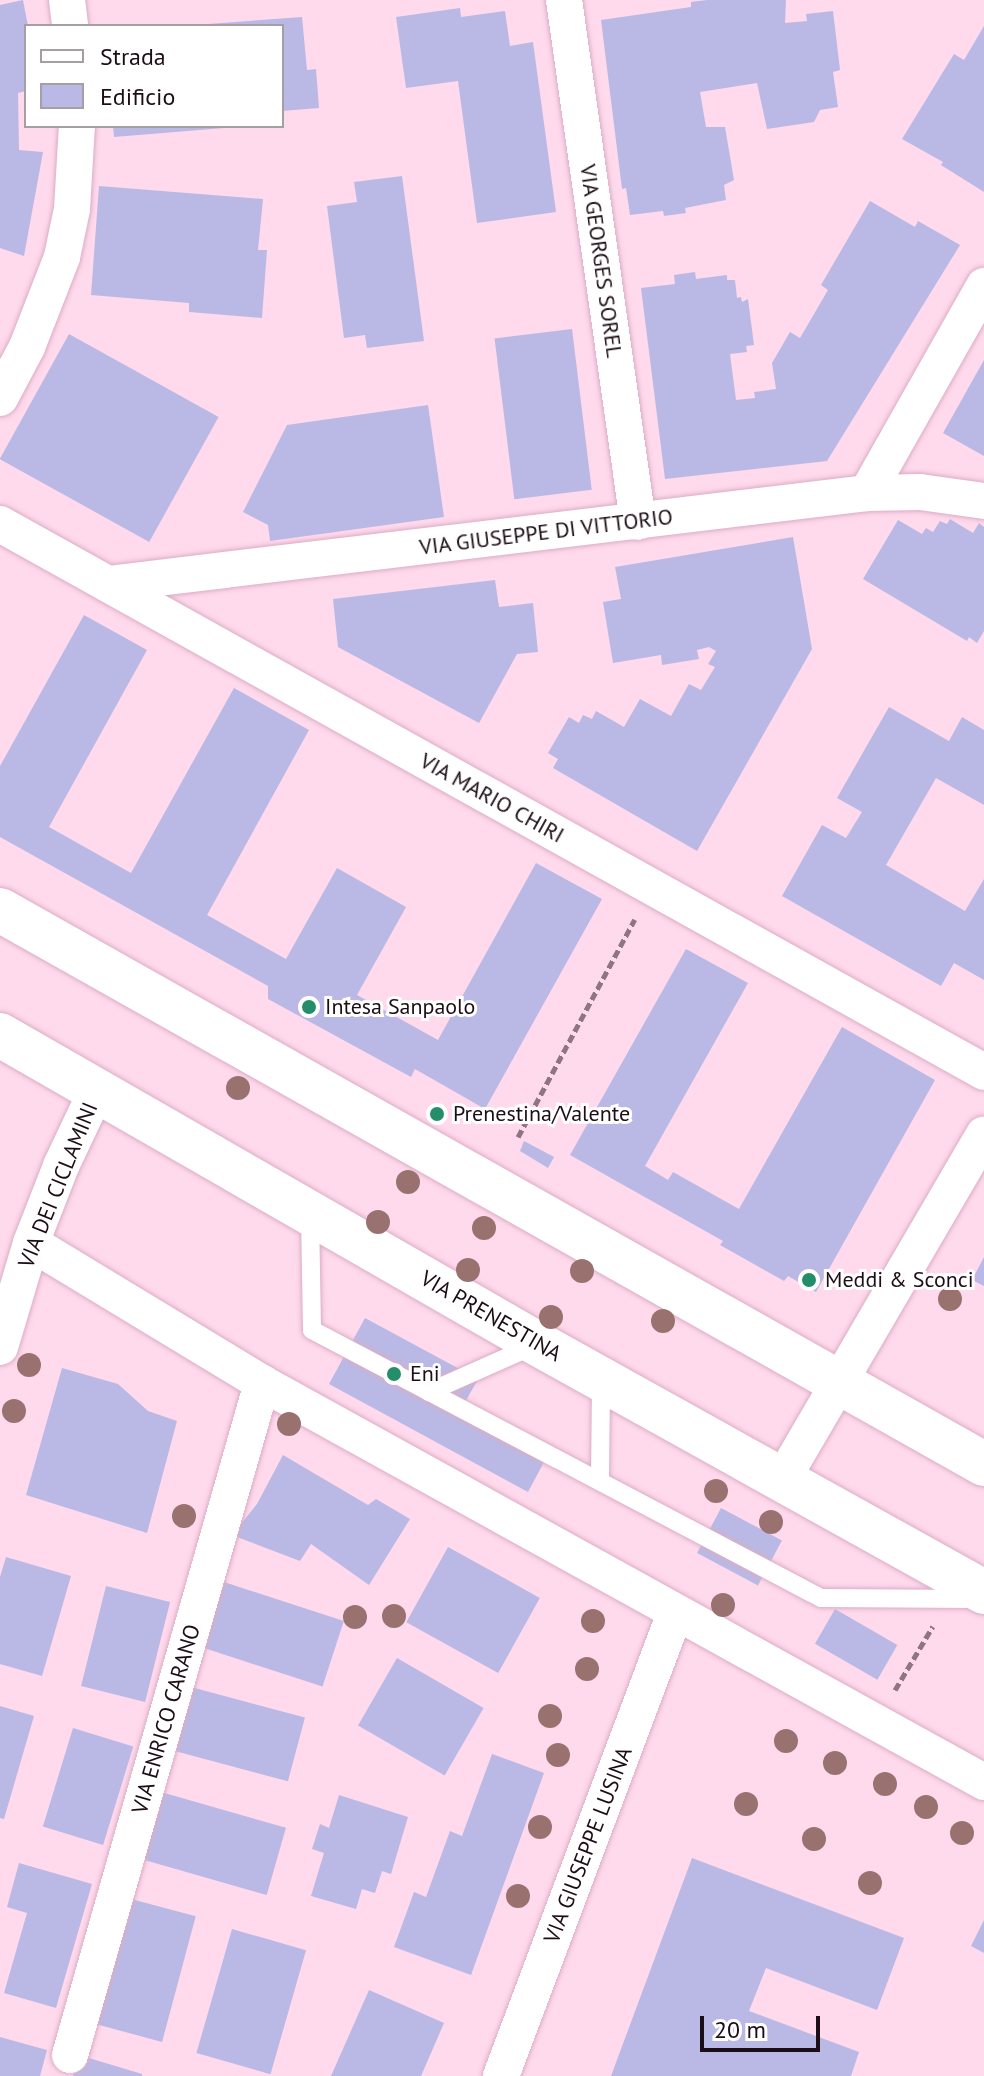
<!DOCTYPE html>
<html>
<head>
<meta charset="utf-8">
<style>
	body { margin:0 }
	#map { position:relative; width:984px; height:2076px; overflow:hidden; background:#ffd9ec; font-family:"PT Sans",sans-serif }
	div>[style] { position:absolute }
	.building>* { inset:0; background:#bab9e5; transform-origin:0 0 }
	.path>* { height:5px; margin-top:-2.5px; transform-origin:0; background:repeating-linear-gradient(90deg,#8f7482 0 8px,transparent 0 12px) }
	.roads { filter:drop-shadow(0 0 2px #dbadc5) drop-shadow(0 0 2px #dbadc5) }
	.service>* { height:18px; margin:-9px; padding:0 9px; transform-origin:9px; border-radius:9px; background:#fff }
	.minor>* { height:36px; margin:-18px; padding:0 18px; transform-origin:18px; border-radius:18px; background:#fff }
	.secondary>* { height:44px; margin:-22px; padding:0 22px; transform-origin:22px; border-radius:22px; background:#fff }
	.trees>* { width:24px; height:24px; margin:-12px; border-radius:50%; background:#997270 }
	.dots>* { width:22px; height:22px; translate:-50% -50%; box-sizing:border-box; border:4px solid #fff; border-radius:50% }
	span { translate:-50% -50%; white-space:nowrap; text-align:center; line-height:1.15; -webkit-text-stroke:6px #fff; paint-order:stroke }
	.street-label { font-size:22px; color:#1d0d16 }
	.poi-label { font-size:22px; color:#1d0d16 }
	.left { translate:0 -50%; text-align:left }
	.legend { position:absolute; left:24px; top:24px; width:260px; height:104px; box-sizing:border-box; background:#fff; border:2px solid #a59ea2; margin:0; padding:10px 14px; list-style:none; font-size:24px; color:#1d0d16 }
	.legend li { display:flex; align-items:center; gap:16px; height:40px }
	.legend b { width:40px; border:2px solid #a59ea2 }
	.scale { position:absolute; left:700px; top:2016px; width:120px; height:36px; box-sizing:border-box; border:4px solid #1d0d16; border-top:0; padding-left:10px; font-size:24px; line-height:28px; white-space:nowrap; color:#1d0d16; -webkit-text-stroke:6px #fff; paint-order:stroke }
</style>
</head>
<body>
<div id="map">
	<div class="building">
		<i style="clip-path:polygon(23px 0,28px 26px,26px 91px,18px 93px,19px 150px,43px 152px,24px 256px,0 248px,0 5px)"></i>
		<i style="clip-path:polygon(707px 0,786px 0,785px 23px,807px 21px,806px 14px,833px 11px,840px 70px,833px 72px,838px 107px,820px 110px,814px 122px,767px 129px,757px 83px,700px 92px,706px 127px,725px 127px,734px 180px,724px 185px,726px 200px,685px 208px,686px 213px,664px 216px,663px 211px,630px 215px,626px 188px,622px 189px,601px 20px,691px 7px,691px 2px)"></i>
		<i style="clip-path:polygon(460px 8px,461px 17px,505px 11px,510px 46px,533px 42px,556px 212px,477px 223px,458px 81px,406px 88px,396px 17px)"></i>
		<i style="clip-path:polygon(302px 17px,307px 70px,316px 69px,319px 108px,282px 111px,282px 26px,208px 24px)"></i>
		<i style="clip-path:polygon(984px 26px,984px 192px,941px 165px,943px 162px,902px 139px,954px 54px,964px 60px)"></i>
		<i style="clip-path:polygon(113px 126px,224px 126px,224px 128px,114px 137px)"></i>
		<i style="clip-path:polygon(402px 176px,424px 341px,367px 348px,365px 335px,344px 338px,327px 206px,357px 202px,354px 182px)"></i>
		<i style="clip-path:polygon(99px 186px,263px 199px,258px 250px,267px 250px,262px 318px,189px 312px,189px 303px,91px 295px)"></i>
		<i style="clip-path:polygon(870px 201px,915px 227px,918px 221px,960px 245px,827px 461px,665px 479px,641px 288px,675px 284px,674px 275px,695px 272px,696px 279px,727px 275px,727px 280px,735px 280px,737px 298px,741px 297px,742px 302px,748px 299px,754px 345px,746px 346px,747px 352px,730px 354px,736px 400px,755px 398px,754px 392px,776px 389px,772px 363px,790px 332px,800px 338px,828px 290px,821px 285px)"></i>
		<i style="left:572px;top:329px;width:162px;height:78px;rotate:83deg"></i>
		<i style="left:69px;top:334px;width:171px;height:143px;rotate:29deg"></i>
		<i style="clip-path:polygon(984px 360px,984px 456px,943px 433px)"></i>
		<i style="clip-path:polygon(428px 405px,444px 517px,270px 541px,268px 525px,243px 512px,287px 425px)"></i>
		<i style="clip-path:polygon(950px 519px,973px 533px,979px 523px,984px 527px,984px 631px,977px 643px,969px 637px,967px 641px,863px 579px,898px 520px,922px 534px,926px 528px,933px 532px,940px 521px,947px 524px)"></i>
		<i style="clip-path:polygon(793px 537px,812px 649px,697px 851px,553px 768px,558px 759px,548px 753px,569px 717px,579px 723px,583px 715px,592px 719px,596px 711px,624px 727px,640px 699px,671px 716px,689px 684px,701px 690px,715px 667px,708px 664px,716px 651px,709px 647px,697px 650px,699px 659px,662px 665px,661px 655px,613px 663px,603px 602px,621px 599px,615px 567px)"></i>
		<i style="clip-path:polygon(495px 580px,499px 607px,533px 603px,538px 652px,517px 654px,479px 723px,338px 647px,333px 599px)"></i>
		<i style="clip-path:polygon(84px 615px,147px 650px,49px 827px,131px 873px,234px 688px,309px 730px,207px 915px,286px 959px,337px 868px,406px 907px,357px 995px,438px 1040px,536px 863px,602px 899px,485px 1109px,415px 1069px,411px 1077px,268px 999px,268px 986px,0 837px,0 766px)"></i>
		<i style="clip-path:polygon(889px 707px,949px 741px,962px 717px,984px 730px,984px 805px,936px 778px,886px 865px,965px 911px,984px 879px,984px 980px,954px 963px,941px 986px,782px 896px,822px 825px,846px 838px,862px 812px,837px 798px)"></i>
		<i style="clip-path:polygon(686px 949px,748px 983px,645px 1166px,668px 1180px,673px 1172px,739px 1209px,842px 1027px,935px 1080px,816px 1292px,788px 1276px,784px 1281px,720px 1245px,723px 1241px,570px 1155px)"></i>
		<i style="clip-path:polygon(524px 1141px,554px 1157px,548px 1168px,520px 1151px)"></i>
		<i style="clip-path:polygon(984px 1257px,984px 1286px,972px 1280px)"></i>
		<i style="clip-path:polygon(365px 1318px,478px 1379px,458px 1415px,544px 1462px,528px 1492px,329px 1384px)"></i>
		<i style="clip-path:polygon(62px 1368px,118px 1384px,148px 1411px,177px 1421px,147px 1533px,26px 1495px)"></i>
		<i style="clip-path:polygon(283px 1455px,368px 1505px,376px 1499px,410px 1519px,369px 1585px,311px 1544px,300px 1561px,232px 1535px,257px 1504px)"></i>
		<i style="left:721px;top:1508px;width:69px;height:51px;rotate:28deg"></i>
		<i style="left:448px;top:1547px;width:105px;height:86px;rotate:29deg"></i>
		<i style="clip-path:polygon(6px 1557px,71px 1576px,42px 1676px,0 1664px,0 1577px)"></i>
		<i style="left:224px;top:1582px;width:126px;height:69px;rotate:18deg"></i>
		<i style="left:106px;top:1586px;width:66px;height:103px;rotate:14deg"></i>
		<i style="left:835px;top:1609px;width:72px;height:40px;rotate:30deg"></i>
		<i style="left:397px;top:1658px;width:100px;height:78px;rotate:30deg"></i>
		<i style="left:191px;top:1687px;width:118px;height:66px;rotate:15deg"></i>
		<i style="clip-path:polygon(0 1706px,34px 1716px,4px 1819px,0 1818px)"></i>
		<i style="left:73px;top:1728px;width:63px;height:103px;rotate:17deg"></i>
		<i style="clip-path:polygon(492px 1754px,544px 1773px,471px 1975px,394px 1947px,414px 1892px,426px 1897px,450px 1831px,462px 1836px)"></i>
		<i style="left:161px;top:1792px;width:130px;height:70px;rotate:16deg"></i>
		<i style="clip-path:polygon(339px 1795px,408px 1817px,391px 1874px,382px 1871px,375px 1893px,362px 1889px,356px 1909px,311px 1896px,324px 1853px,312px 1849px,320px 1824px,329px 1828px)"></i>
		<i style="clip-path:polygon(692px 1858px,904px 1938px,877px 2010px,766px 1968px,749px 2011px,859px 2052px,851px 2076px,611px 2076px)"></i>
		<i style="clip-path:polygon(19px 1863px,92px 1884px,56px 2008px,4px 1993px,27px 1913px,7px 1907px)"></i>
		<i style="left:131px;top:1899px;width:67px;height:130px;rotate:15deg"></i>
		<i style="clip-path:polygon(984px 1920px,984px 1953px,971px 1946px)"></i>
		<i style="left:232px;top:1929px;width:77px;height:129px;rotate:16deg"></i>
		<i style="clip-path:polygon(369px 1990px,444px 2023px,421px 2076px,331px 2076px)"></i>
		<i style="clip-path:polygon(0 2037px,47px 2050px,40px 2076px,0 2076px)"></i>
		<i style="clip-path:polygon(79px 2055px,142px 2074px,142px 2076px,73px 2076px)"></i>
	</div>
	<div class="path">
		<i style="left:518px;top:1137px;width:247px;rotate:-61.8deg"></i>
		<i style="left:895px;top:1690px;width:74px;rotate:-59.3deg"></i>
	</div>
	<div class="roads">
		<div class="service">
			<i style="left:310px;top:1214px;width:116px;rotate:89deg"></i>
			<i style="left:312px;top:1330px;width:575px;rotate:27.77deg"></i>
			<i style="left:821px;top:1598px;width:155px;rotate:0.4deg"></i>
			<i style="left:429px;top:1392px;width:114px;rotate:-23.9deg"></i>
			<i style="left:600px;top:1481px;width:99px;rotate:-89.4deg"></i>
		</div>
		<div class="minor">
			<i style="left:67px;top:0;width:26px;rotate:83deg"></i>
			<i style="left:564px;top:0;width:527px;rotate:81.93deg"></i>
			<i style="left:0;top:398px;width:58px;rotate:-62.1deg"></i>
			<i style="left:27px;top:347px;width:97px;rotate:-68.7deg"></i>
			<i style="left:62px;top:257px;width:49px;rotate:-78.2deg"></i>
			<i style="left:72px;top:209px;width:83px;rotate:-86.6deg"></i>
			<i style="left:867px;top:493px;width:238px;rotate:-60.5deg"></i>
			<i style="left:0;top:524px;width:1126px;rotate:29.11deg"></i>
			<i style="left:108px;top:584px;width:764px;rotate:-6.84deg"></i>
			<i style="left:867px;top:493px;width:53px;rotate:-1.1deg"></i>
			<i style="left:920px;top:492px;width:65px;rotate:8deg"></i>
			<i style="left:31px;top:1243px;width:270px;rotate:31.2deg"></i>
			<i style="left:262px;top:1383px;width:825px;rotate:28.93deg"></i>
			<i style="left:0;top:1347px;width:109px;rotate:-73.4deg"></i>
			<i style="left:31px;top:1243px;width:83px;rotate:-68.7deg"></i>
			<i style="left:61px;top:1166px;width:84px;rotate:-64.7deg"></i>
			<i style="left:782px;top:1480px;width:400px;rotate:-59.7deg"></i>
			<i style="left:70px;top:2055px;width:699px;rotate:-74.05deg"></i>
			<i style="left:501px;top:2076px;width:494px;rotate:-69.4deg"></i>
		</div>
		<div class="secondary">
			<i style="left:0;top:910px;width:1129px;rotate:29.38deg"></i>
			<i style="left:0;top:1035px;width:620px;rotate:29.87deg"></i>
			<i style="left:538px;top:1344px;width:510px;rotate:29.08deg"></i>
		</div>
	</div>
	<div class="trees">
		<i style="left:238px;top:1088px"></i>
		<i style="left:408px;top:1182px"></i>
		<i style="left:378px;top:1222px"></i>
		<i style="left:484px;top:1228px"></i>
		<i style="left:468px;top:1270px"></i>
		<i style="left:582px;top:1271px"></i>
		<i style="left:950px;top:1299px"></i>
		<i style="left:551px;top:1317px"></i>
		<i style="left:663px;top:1321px"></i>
		<i style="left:29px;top:1365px"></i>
		<i style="left:14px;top:1411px"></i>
		<i style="left:289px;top:1424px"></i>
		<i style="left:716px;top:1491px"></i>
		<i style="left:184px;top:1516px"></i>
		<i style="left:771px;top:1522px"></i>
		<i style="left:723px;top:1605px"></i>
		<i style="left:394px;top:1616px"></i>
		<i style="left:355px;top:1617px"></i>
		<i style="left:593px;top:1621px"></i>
		<i style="left:587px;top:1669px"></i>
		<i style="left:550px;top:1716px"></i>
		<i style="left:786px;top:1741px"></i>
		<i style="left:558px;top:1755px"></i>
		<i style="left:835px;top:1763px"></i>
		<i style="left:885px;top:1784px"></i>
		<i style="left:746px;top:1804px"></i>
		<i style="left:926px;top:1807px"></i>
		<i style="left:540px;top:1827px"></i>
		<i style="left:962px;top:1833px"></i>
		<i style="left:814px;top:1839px"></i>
		<i style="left:870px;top:1883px"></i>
		<i style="left:518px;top:1896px"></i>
	</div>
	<div class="dots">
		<i style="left:309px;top:1007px;background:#248d6a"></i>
		<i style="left:437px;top:1114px;background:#248d6a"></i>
		<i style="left:809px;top:1280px;background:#248d6a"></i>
		<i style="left:394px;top:1374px;background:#248d6a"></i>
	</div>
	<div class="street-label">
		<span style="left:601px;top:261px;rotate:82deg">VIA GEORGES SOREL</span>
		<span style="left:546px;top:532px;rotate:-7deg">VIA GIUSEPPE DI VITTORIO</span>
		<span style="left:492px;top:798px;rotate:29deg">VIA MARIO CHIRI</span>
		<span style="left:58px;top:1185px;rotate:-68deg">VIA DEI CICLAMINI</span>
		<span style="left:491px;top:1316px;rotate:30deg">VIA PRENESTINA</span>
		<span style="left:166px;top:1719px;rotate:-74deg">VIA ENRICO CARANO</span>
		<span style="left:588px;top:1845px;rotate:-69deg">VIA GIUSEPPE LUSINA</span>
	</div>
	<div class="poi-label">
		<span class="left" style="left:325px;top:1007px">Intesa Sanpaolo</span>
		<span class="left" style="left:453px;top:1114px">Prenestina/Valente</span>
		<span class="left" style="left:825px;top:1280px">Meddi &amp; Sconci</span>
		<span class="left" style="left:410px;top:1374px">Eni</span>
	</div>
	<ul class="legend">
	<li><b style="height:10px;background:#fff"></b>Strada</li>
	<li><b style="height:22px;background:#bab9e5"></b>Edificio</li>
	</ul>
	<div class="scale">20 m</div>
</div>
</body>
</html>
